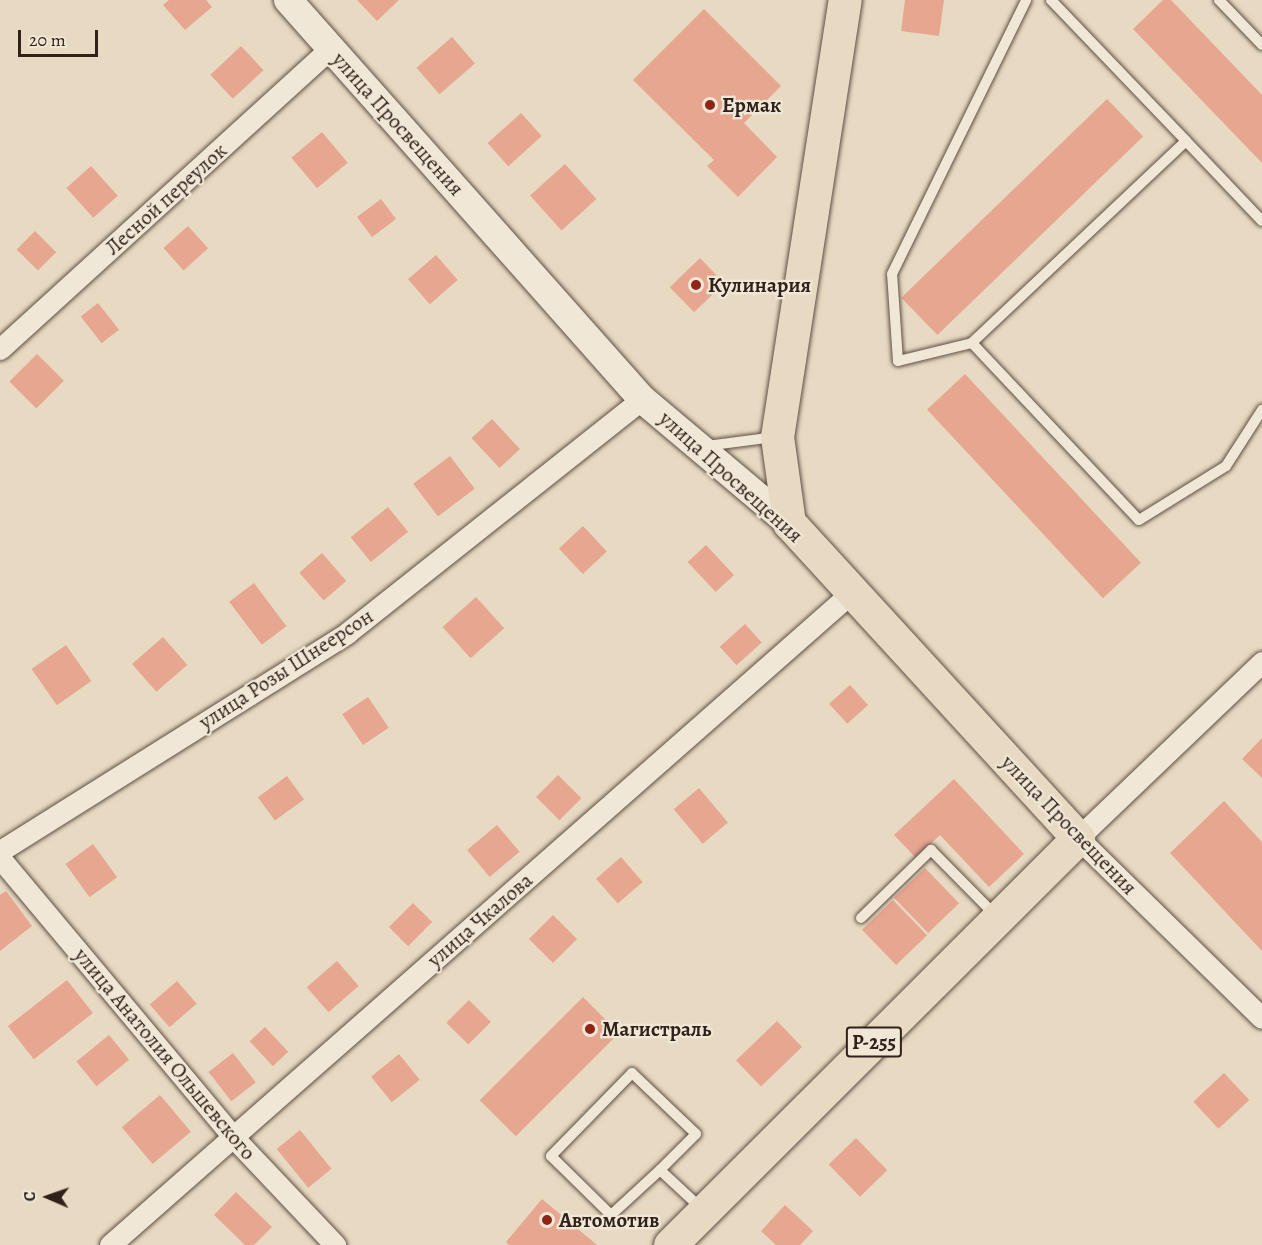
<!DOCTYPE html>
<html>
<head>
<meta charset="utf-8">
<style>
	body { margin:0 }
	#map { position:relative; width:1262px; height:1245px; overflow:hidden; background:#e8dac2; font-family:Alegreya,serif }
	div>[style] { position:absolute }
	.building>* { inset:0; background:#e6a690; transform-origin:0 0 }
	.roads { filter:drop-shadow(0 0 2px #5e5045) drop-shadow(0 0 2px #5e5045) }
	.lane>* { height:10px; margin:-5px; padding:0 5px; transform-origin:5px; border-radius:5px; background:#f0e7d7 }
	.street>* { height:21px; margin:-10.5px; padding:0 10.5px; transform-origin:10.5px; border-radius:10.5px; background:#f0e7d7 }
	.secondary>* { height:28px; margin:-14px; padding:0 14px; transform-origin:14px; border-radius:14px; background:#f0e7d7 }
	.highway>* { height:33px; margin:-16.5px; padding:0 16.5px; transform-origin:16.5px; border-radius:16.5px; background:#e8dac2 }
	.dots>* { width:16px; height:16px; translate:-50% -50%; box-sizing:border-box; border:3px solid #f0e7d7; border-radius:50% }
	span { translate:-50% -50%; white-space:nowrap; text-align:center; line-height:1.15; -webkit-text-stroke:4.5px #f0e7d7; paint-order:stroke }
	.shield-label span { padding:2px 4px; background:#f0e7d7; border:2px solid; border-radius:4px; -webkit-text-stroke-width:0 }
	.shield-label { font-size:20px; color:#30221b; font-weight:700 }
	.poi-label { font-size:21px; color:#30221b; font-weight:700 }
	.left { translate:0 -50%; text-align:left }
	.street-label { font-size:21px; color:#30221b }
	.north { position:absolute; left:18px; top:1167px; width:60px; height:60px; -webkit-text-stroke:4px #f0e7d7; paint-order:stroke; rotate:272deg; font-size:16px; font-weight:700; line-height:24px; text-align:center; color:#30221b }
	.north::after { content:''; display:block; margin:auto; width:21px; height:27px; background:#30221b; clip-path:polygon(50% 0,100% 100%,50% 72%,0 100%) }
	.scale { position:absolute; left:18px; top:30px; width:80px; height:27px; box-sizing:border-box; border:3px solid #30221b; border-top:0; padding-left:8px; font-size:18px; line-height:21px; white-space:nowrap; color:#30221b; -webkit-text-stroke:4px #f0e7d7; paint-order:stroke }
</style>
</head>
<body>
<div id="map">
	<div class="building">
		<i style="clip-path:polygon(169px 0,206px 0,212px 7px,185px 30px,163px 5px)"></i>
		<i style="clip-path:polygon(357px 0,399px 0,377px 21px)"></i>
		<i style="clip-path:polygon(905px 0,944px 0,939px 36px,901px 31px)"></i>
		<i style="clip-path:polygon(1163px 0,1171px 0,1262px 95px,1262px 163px,1133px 29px)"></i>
		<i style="clip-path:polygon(704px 9px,781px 86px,744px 123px,777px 157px,738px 197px,707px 166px,714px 160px,633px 80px)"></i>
		<i style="left:452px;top:37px;width:35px;height:47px;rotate:49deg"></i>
		<i style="left:241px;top:46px;width:33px;height:42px;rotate:47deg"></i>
		<i style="left:1107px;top:99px;width:52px;height:286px;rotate:46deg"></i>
		<i style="left:521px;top:113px;width:31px;height:45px;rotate:48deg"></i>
		<i style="left:322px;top:132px;width:40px;height:40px;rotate:50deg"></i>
		<i style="left:565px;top:164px;width:47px;height:47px;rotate:48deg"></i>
		<i style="left:91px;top:166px;width:40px;height:33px;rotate:48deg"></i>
		<i style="left:381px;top:199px;width:25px;height:30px;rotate:53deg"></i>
		<i style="left:188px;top:226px;width:30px;height:33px;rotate:48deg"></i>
		<i style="left:35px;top:231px;width:30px;height:26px;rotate:45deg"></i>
		<i style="left:436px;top:255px;width:33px;height:37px;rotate:49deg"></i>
		<i style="left:700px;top:258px;width:35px;height:42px;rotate:46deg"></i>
		<i style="left:98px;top:303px;width:34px;height:22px;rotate:52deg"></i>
		<i style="left:37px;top:354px;width:38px;height:39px;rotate:45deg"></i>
		<i style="left:965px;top:374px;width:258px;height:52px;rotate:47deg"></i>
		<i style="left:492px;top:419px;width:41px;height:28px;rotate:47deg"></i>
		<i style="left:450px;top:456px;width:41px;height:46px;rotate:53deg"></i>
		<i style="left:388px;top:507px;width:32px;height:48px;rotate:51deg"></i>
		<i style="left:583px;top:526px;width:35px;height:33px;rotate:47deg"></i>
		<i style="left:706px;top:545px;width:41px;height:25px;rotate:47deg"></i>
		<i style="left:322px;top:553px;width:37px;height:30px;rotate:49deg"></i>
		<i style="left:254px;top:583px;width:54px;height:31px;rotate:53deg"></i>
		<i style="left:476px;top:597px;width:42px;height:45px;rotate:48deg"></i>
		<i style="left:745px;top:624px;width:25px;height:34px;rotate:48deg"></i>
		<i style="left:163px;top:637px;width:37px;height:41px;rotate:49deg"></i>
		<i style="left:66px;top:645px;width:44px;height:42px;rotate:55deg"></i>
		<i style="left:850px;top:685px;width:27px;height:28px;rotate:48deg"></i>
		<i style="left:368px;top:697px;width:37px;height:31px;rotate:56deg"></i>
		<i style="clip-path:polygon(1262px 738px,1262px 778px,1242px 759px)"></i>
		<i style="left:558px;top:775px;width:33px;height:31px;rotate:45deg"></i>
		<i style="left:287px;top:776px;width:29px;height:36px;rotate:54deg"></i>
		<i style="clip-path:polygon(954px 779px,1024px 854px,989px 887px,940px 835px,916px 858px,894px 835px)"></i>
		<i style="left:699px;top:788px;width:45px;height:33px;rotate:50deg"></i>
		<i style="clip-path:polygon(1224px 801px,1262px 842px,1262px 951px,1170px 853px)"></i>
		<i style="left:497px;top:825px;width:35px;height:39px;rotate:50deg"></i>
		<i style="left:93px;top:844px;width:41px;height:34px;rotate:54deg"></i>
		<i style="left:621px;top:857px;width:33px;height:33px;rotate:49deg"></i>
		<i style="left:925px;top:868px;width:49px;height:43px;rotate:46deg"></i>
		<i style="clip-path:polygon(6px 891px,32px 926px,0 951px,0 895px)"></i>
		<i style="left:893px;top:900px;width:49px;height:43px;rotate:46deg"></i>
		<i style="left:413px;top:903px;width:27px;height:34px;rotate:45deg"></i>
		<i style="left:553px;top:915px;width:34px;height:34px;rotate:45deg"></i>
		<i style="left:337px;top:961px;width:33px;height:40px;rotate:49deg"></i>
		<i style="left:67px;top:980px;width:42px;height:75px;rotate:52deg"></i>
		<i style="left:177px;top:981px;width:30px;height:36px;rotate:49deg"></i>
		<i style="left:583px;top:997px;width:51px;height:146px;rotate:45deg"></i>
		<i style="left:469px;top:1000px;width:31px;height:32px;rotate:45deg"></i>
		<i style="left:777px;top:1021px;width:36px;height:57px;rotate:46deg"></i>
		<i style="left:265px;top:1027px;width:34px;height:21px;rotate:47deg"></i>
		<i style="left:109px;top:1035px;width:32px;height:42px;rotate:51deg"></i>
		<i style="left:233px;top:1053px;width:37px;height:31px;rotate:52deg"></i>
		<i style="left:399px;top:1054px;width:33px;height:36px;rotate:51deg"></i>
		<i style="left:1224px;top:1073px;width:37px;height:42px;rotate:47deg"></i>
		<i style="left:160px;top:1095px;width:48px;height:50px;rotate:50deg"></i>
		<i style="left:300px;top:1130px;width:50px;height:30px;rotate:51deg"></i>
		<i style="left:856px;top:1138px;width:45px;height:38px;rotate:46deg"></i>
		<i style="clip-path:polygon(236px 1192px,272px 1227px,254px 1245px,245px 1245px,214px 1215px)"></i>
		<i style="clip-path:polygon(542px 1199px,597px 1245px,509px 1245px,506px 1242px)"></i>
		<i style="clip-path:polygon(785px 1205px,813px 1231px,800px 1245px,776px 1245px,761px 1231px)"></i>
	</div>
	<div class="roads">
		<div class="lane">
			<i style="left:1051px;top:0;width:195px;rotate:46.2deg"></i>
			<i style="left:1186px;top:141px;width:294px;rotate:136.7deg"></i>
			<i style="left:972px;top:343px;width:243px;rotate:46.7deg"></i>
			<i style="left:1139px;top:520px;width:102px;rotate:-31.8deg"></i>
			<i style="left:1226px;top:466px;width:67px;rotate:-57.3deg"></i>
			<i style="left:1219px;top:0;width:62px;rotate:46.3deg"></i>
			<i style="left:1186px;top:141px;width:110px;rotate:46.5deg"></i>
			<i style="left:972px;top:343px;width:76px;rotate:166.3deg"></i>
			<i style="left:898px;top:361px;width:87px;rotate:-93.9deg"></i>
			<i style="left:892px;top:274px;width:305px;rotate:-63.9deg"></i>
			<i style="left:706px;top:446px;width:69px;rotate:-7.5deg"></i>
			<i style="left:861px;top:918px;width:98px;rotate:-44.2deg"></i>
			<i style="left:931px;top:850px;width:93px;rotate:45.4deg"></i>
			<i style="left:660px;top:1170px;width:67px;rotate:137.4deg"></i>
			<i style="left:611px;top:1215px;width:84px;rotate:-135.5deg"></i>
			<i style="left:551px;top:1156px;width:116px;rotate:-45.7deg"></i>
			<i style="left:632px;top:1073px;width:88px;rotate:43.6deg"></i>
			<i style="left:696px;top:1134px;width:51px;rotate:135deg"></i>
			<i style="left:660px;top:1170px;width:56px;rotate:42.8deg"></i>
		</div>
		<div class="street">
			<i style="left:0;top:349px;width:447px;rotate:-42.3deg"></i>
			<i style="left:1262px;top:662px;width:255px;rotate:136.3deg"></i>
			<i style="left:1078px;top:838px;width:257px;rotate:44.4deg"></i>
			<i style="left:0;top:851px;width:410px;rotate:-32.1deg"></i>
			<i style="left:347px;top:633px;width:377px;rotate:-38.4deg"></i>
			<i style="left:0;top:858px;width:363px;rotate:50.1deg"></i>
			<i style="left:233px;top:1137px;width:149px;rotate:46.6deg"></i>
			<i style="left:110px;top:1245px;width:986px;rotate:-41.34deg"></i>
		</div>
		<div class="secondary">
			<i style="left:288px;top:0;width:533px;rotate:48.42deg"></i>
			<i style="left:642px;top:399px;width:192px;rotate:40.1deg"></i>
		</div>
		<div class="highway">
			<i style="left:670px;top:1245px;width:576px;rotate:-44.93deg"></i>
			<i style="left:1078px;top:838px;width:427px;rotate:-132.5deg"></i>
			<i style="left:789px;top:523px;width:87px;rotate:-97.9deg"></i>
			<i style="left:777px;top:437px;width:442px;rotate:-81.2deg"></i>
		</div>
	</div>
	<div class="dots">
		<i style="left:710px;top:105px;background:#8f2418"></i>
		<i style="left:696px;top:285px;background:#8f2418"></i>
		<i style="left:590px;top:1029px;background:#8f2418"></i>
		<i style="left:547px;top:1220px;background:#8f2418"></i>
	</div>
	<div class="shield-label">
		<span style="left:874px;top:1042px">Р-255</span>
	</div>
	<div class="poi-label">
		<span class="left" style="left:722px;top:105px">Ермак</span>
		<span class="left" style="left:708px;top:285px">Кулинария</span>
		<span class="left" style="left:602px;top:1029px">Магистраль</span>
		<span class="left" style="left:559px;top:1220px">Автомотив</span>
	</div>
	<div class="street-label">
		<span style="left:398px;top:124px;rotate:48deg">улица Просвещения</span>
		<span style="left:166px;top:199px;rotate:-42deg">Лесной переулок</span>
		<span style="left:731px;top:477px;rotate:42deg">улица Просвещения</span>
		<span style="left:286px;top:669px;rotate:-33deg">улица Розы Шнеерсон</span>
		<span style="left:1069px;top:825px;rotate:46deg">улица Просвещения</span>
		<span style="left:480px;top:920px;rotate:-41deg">улица Чкалова</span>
		<span style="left:165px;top:1054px;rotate:50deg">улица Анатолия Ольшевского</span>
	</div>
	<div class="north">С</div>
	<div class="scale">20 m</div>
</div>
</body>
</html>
